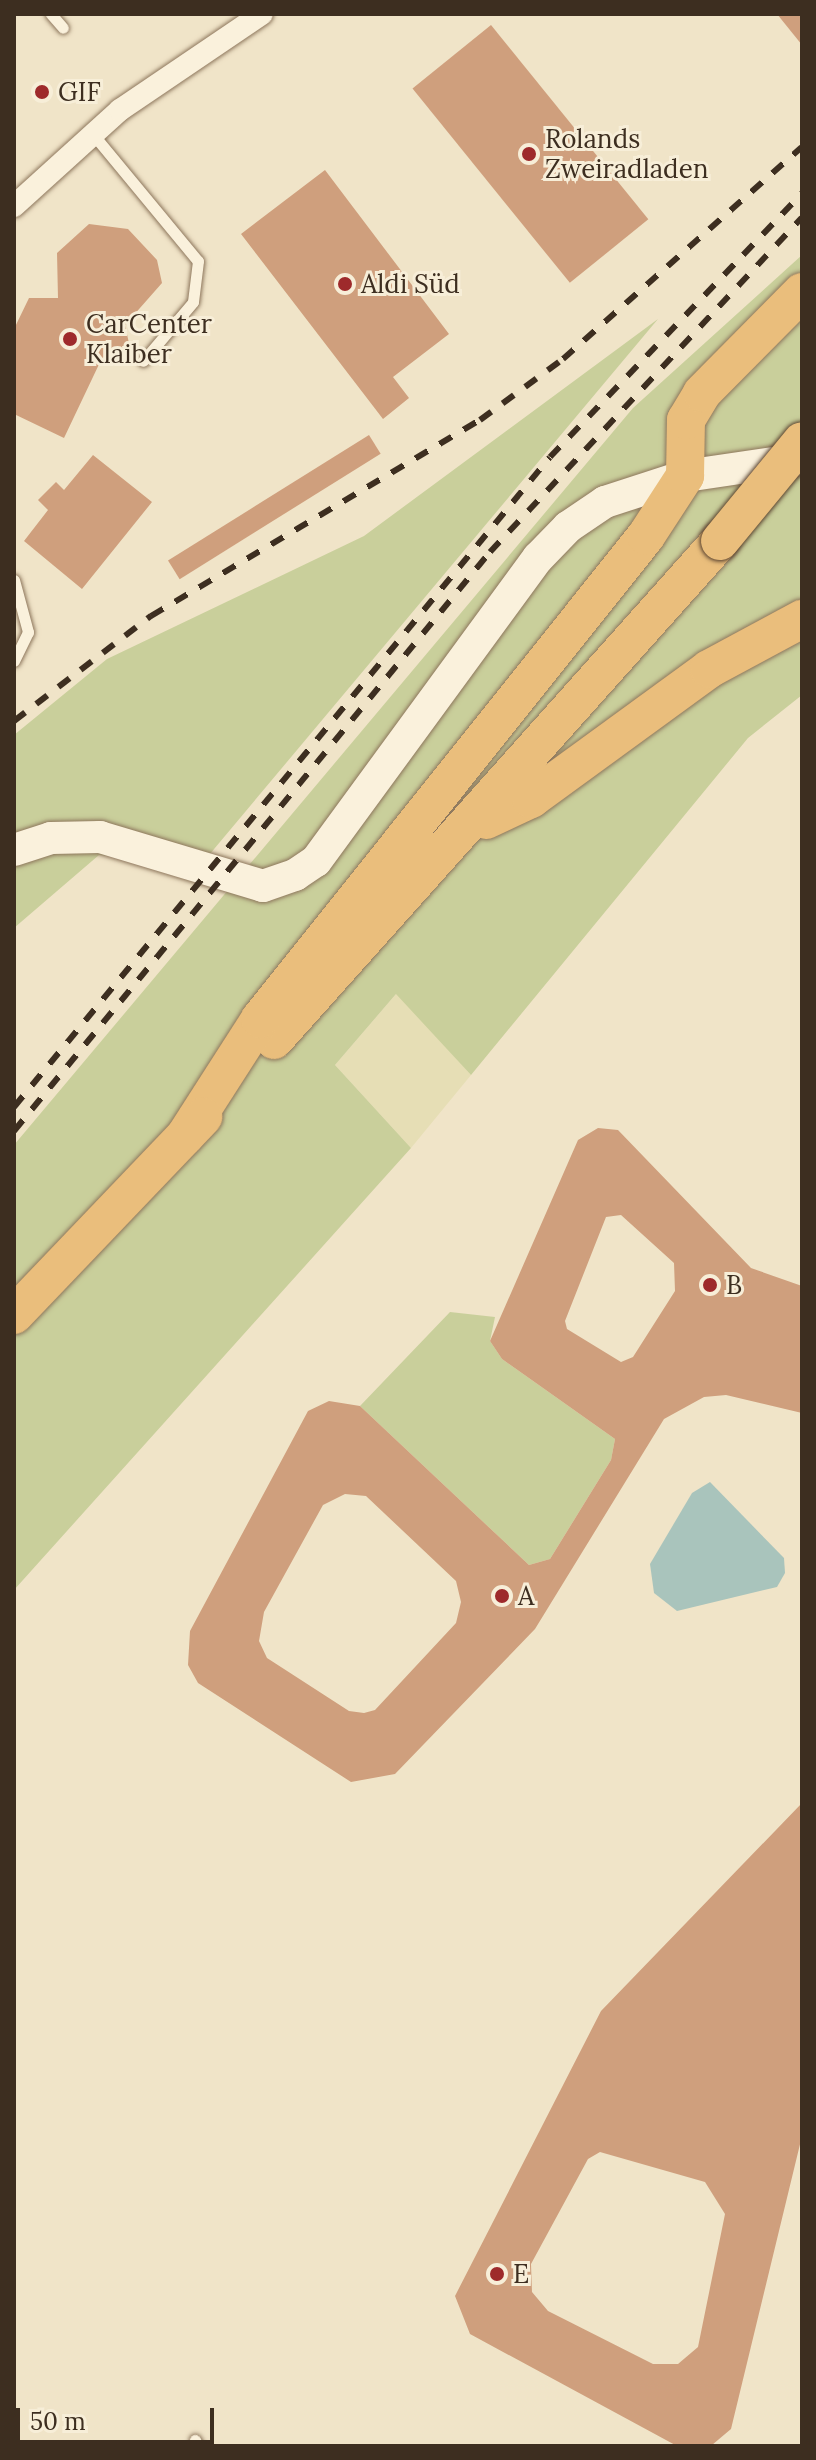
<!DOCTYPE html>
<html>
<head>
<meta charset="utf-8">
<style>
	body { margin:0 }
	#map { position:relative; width:816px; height:2460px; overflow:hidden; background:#f0e4c8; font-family:Lora,serif }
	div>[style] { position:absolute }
	.farmland>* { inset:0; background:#e6deb5 }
	.green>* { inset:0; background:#c9cf9b }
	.water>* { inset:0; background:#a9c4bc }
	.building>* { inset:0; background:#cf9f7d; transform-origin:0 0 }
	.roads { filter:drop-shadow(0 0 2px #8d765c) drop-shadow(0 0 2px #8d765c) }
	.service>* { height:11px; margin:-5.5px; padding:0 5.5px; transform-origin:5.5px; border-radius:5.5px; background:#faf1dc }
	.minor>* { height:22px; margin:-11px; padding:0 11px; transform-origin:11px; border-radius:11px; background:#faf1dc }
	.secondary>* { height:32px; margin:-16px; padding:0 16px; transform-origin:16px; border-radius:16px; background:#faf1dc }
	.trunk>* { height:38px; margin:-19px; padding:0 19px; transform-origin:19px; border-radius:19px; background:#eabe7c }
	.rail>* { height:6px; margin-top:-3px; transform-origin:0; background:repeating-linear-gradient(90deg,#3d2e20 0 14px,transparent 0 28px) }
	.bridges { filter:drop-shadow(0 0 2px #5b4430) drop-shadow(0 0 2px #5b4430) }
	.trunk-bridge>* { height:38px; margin:-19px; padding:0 19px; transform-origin:19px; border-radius:19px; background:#eabe7c }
	.dots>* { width:22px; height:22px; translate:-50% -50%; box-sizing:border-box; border:4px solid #f7eed8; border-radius:50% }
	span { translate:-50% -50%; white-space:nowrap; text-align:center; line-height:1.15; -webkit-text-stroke:6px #f7eed8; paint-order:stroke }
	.poi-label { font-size:26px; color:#3d2e20 }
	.left { translate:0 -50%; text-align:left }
	.frame { position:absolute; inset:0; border:16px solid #3d2e20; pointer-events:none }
	.scale { position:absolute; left:16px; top:2408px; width:198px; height:36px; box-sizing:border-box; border:4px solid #3d2e20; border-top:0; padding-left:10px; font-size:24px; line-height:28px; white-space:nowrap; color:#3d2e20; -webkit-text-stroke:6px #f7eed8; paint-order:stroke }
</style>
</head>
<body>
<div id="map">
	<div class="farmland">
		<i style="clip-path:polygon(397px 993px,471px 1075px,411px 1148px,335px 1065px)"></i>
	</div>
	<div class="green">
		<i style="clip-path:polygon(802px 255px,802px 695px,748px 738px,471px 1075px,396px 994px,335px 1065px,411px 1148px,14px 1590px,14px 1145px,633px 408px)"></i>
		<i style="clip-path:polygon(658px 319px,199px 867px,99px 855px,14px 928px,14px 735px,107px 659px,364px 536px)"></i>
		<i style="clip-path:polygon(450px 1312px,495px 1317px,490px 1341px,502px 1359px,615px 1439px,611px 1460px,550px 1559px,529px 1565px,360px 1406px)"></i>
	</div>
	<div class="water">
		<i style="clip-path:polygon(710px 1482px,784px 1558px,785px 1573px,777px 1587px,677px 1611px,654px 1593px,650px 1564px,692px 1493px)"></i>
	</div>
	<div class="building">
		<i style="clip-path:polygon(777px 14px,802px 14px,802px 45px)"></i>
		<i style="left:491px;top:25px;width:250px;height:101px;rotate:51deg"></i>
		<i style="clip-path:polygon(325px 170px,449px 334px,393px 377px,409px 398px,383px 419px,241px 234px)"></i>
		<i style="clip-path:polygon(89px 224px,128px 229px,157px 260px,162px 283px,125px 325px,130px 348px,102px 358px,64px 438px,14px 414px,14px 329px,29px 298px,58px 298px,57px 253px)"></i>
		<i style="left:369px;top:435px;width:22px;height:237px;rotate:58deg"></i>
		<i style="clip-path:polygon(93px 455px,152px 502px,82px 589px,24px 541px,48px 510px,38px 500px,56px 482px,64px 490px)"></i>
		<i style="clip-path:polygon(evenodd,598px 1128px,618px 1130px,751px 1268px,802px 1286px,802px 1413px,726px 1395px,704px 1397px,664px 1419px,535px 1629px,395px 1774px,351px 1782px,198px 1683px,188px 1665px,190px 1631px,308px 1411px,329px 1401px,360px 1406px,529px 1565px,550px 1559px,611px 1460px,615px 1439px,502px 1359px,490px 1341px,578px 1140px,598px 1128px,621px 1215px,674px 1263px,675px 1291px,633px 1357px,621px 1362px,567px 1329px,565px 1321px,606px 1217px,621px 1215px,598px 1128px,345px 1494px,366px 1496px,456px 1581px,461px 1602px,456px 1623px,375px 1710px,364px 1713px,349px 1711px,267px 1658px,259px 1641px,264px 1612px,323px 1505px,345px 1494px)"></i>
		<i style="clip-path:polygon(evenodd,802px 1803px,802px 2136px,731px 2429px,712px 2445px,677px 2446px,470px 2334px,455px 2296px,601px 2011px,802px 1803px,600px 2152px,705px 2182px,725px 2214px,698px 2347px,678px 2364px,653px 2364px,548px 2311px,532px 2292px,531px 2264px,588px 2159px,600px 2152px)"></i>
	</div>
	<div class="roads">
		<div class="service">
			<i style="left:51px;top:14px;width:18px;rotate:49deg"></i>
			<i style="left:92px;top:133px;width:166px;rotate:50.4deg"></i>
			<i style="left:198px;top:261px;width:41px;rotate:97deg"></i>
			<i style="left:193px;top:302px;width:77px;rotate:130.3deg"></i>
			<i style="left:14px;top:580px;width:54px;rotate:74.9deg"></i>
			<i style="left:28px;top:632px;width:32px;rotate:116deg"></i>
			<i style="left:195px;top:2440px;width:7px;rotate:63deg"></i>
		</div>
		<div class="minor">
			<i style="left:14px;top:206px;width:143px;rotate:-42.2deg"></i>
			<i style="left:120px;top:110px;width:171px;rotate:-34.1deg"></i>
		</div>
		<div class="secondary">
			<i style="left:14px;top:850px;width:39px;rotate:-18deg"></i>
			<i style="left:51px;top:838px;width:49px;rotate:-1.2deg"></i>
			<i style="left:100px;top:837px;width:170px;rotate:16.7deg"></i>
			<i style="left:263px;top:886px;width:34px;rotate:-19deg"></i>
			<i style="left:295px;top:875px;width:25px;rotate:-34deg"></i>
			<i style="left:316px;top:861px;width:376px;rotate:-53.8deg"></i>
			<i style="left:538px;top:558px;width:43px;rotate:-45.9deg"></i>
			<i style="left:568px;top:527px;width:45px;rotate:-34deg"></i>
			<i style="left:605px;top:502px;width:84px;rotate:-18deg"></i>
			<i style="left:685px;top:476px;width:116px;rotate:-8.4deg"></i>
		</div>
		<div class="trunk">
			<i style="left:486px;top:820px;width:50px;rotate:-25deg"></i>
			<i style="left:531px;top:799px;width:220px;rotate:-36.1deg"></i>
			<i style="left:709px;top:669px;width:106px;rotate:-28.3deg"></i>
			<i style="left:274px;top:1040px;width:669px;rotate:-48.21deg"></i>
			<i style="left:185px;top:1136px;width:139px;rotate:-57.3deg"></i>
			<i style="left:260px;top:1019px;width:618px;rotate:-51.37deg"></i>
			<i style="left:646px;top:536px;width:72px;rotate:-57deg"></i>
			<i style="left:685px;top:476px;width:56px;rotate:-89deg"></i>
			<i style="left:686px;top:420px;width:31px;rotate:-59deg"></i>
			<i style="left:702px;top:393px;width:142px;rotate:-45.3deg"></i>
			<i style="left:14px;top:1315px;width:274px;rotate:-46.3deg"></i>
		</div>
	</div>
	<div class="rail">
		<i style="left:14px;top:721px;width:173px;rotate:-37.5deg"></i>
		<i style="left:151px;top:616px;width:383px;rotate:-30.8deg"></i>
		<i style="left:480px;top:420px;width:103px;rotate:-36.3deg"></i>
		<i style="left:563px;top:359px;width:319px;rotate:-41.6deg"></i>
		<i style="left:14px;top:1107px;width:842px;rotate:-50.49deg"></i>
		<i style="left:550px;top:457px;width:365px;rotate:-46.3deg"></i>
		<i style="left:14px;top:1131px;width:750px;rotate:-50.58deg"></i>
		<i style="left:490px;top:552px;width:457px;rotate:-47deg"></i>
	</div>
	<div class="bridges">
		<div class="trunk-bridge">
			<i style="left:720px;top:541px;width:129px;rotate:-50.6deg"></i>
		</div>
	</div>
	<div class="dots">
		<i style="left:42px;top:92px;background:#9e2a2b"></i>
		<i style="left:529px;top:154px;background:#9e2a2b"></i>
		<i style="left:345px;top:284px;background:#9e2a2b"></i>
		<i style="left:70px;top:339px;background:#9e2a2b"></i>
		<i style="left:710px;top:1285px;background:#9e2a2b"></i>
		<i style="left:502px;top:1596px;background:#9e2a2b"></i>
		<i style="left:497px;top:2274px;background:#9e2a2b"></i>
	</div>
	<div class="poi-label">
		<span class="left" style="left:58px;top:92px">GIF</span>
		<span class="left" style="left:545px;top:154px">Rolands<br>Zweiradladen</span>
		<span class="left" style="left:361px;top:284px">Aldi Süd</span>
		<span class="left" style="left:86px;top:339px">CarCenter<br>Klaiber</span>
		<span class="left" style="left:726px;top:1285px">B</span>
		<span class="left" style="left:518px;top:1596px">A</span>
		<span class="left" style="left:513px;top:2274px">E</span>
	</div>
	<div class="frame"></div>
	<div class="scale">50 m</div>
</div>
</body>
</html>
